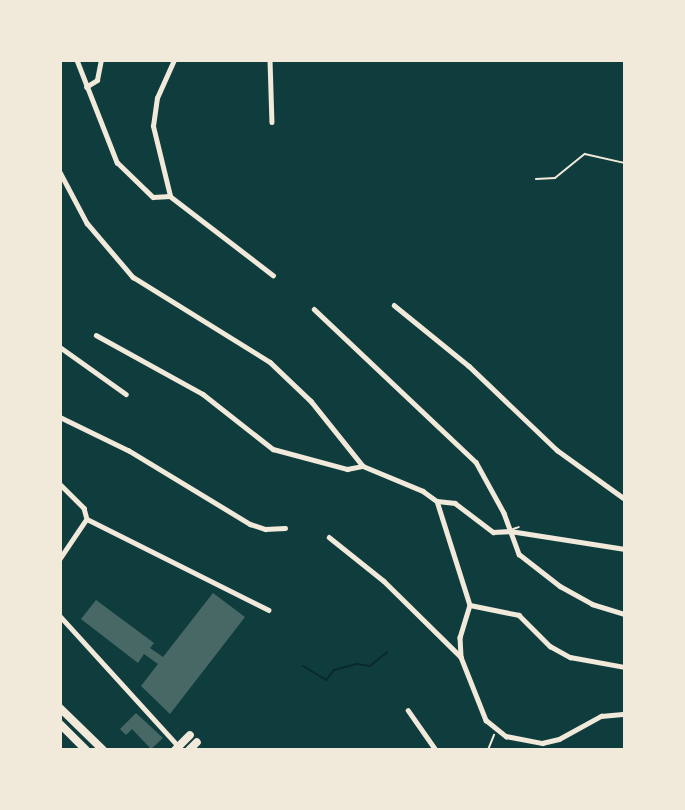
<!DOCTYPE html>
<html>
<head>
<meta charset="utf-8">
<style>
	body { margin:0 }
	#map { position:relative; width:685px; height:810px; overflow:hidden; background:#0f3d3e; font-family:Raleway,sans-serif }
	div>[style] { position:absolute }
	.stream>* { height:2px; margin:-1px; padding:0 1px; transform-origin:1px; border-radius:1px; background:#0a2a2b }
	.building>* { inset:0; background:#486865 }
	.path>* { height:1.5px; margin:-0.75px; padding:0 0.75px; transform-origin:0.75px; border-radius:0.75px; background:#f1e9da }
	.service>* { height:2px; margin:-1px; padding:0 1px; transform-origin:1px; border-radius:1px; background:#f1e9da }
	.minor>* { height:4.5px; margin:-2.25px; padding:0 2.25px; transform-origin:2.25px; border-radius:2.25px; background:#f1e9da }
	.primary>* { height:8px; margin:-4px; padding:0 4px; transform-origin:4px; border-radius:4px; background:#f1e9da }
	.motorway>* { height:8px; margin:-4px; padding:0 4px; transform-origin:4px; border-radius:4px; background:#f1e9da }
	span { translate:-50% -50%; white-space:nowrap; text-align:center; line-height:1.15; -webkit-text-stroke:5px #f1e9da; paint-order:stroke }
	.frame { position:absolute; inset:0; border:62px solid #f1e9da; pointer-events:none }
</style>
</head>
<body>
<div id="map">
	<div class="stream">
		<i style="left:303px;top:666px;width:27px;rotate:31deg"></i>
		<i style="left:326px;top:680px;width:13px;rotate:-51deg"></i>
		<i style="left:334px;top:670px;width:24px;rotate:-15deg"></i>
		<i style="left:357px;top:664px;width:13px;rotate:9deg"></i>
		<i style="left:370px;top:666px;width:22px;rotate:-39deg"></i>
	</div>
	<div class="building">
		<i style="clip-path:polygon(213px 593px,245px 617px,170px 714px,141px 686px,158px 664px,144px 654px,138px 663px,81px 619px,96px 600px,154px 643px,150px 648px,163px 657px)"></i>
		<i style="clip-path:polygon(136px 713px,163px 738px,151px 749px,132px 729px,126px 735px,120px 729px)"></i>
	</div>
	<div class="path">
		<i style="left:536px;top:179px;width:19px;rotate:-3deg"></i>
		<i style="left:555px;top:178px;width:38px;rotate:-39deg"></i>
		<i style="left:585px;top:154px;width:41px;rotate:12.7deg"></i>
		<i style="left:488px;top:750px;width:16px;rotate:-68deg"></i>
	</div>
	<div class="service">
		<i style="left:513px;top:529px;width:6px;rotate:-18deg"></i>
	</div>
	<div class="minor">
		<i style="left:77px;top:60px;width:110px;rotate:68.6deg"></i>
		<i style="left:117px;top:162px;width:50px;rotate:44.2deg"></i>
		<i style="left:153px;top:197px;width:17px;rotate:-3deg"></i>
		<i style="left:270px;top:60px;width:62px;rotate:88.2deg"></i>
		<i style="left:86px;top:87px;width:13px;rotate:-32deg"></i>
		<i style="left:97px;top:80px;width:20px;rotate:-79deg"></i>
		<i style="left:60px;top:172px;width:58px;rotate:62.1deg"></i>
		<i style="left:87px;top:223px;width:71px;rotate:49.6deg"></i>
		<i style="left:133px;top:277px;width:161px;rotate:31.8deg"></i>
		<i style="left:270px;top:362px;width:57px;rotate:43.6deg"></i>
		<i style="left:311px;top:401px;width:83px;rotate:51.3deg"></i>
		<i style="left:363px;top:466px;width:65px;rotate:22.6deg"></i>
		<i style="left:423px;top:491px;width:17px;rotate:36deg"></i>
		<i style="left:170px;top:196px;width:72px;rotate:-103.7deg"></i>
		<i style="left:153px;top:126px;width:28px;rotate:-82deg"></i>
		<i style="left:157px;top:98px;width:42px;rotate:-65.9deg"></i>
		<i style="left:170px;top:196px;width:130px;rotate:37.5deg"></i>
		<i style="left:394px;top:305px;width:97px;rotate:39.1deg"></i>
		<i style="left:469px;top:366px;width:122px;rotate:43.7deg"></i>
		<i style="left:557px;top:450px;width:84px;rotate:35.8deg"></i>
		<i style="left:314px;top:309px;width:223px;rotate:43.4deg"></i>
		<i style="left:476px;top:462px;width:58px;rotate:61.2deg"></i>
		<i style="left:504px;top:513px;width:44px;rotate:69.9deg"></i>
		<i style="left:519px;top:554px;width:52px;rotate:38deg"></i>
		<i style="left:560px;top:586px;width:37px;rotate:29deg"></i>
		<i style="left:592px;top:604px;width:34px;rotate:17deg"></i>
		<i style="left:96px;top:335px;width:122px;rotate:28.9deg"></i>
		<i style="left:203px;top:394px;width:89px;rotate:38.2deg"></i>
		<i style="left:273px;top:449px;width:77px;rotate:15.1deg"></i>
		<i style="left:347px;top:469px;width:16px;rotate:-11deg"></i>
		<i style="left:60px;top:347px;width:81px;rotate:35.5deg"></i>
		<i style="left:60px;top:417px;width:76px;rotate:25.9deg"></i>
		<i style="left:128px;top:450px;width:143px;rotate:31.2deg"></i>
		<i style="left:250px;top:524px;width:16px;rotate:18deg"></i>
		<i style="left:265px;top:529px;width:20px;rotate:-3deg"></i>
		<i style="left:60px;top:484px;width:34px;rotate:45deg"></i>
		<i style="left:84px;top:508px;width:11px;rotate:75deg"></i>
		<i style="left:87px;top:519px;width:48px;rotate:124deg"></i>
		<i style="left:437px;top:501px;width:109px;rotate:72.4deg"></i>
		<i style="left:470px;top:605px;width:34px;rotate:107deg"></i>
		<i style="left:460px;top:637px;width:20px;rotate:87deg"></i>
		<i style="left:461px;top:657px;width:68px;rotate:68.4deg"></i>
		<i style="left:486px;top:720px;width:26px;rotate:39deg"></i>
		<i style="left:506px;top:736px;width:37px;rotate:11deg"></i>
		<i style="left:542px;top:743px;width:17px;rotate:-13deg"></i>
		<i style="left:559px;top:739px;width:48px;rotate:-28.7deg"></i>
		<i style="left:601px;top:716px;width:24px;rotate:-5deg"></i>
		<i style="left:437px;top:501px;width:18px;rotate:6deg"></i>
		<i style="left:455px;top:503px;width:48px;rotate:37.3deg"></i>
		<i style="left:493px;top:532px;width:17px;rotate:-3deg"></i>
		<i style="left:510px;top:531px;width:116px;rotate:8.9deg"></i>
		<i style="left:87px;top:519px;width:203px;rotate:26.6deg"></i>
		<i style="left:329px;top:537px;width:70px;rotate:38.7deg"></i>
		<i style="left:384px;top:581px;width:108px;rotate:44.6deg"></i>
		<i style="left:470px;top:605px;width:50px;rotate:11.5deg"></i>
		<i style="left:519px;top:615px;width:44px;rotate:45deg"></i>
		<i style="left:550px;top:646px;width:23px;rotate:29deg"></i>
		<i style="left:570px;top:657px;width:56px;rotate:10.3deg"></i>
		<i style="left:60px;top:616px;width:181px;rotate:47.7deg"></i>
		<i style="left:408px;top:710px;width:49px;rotate:55deg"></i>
	</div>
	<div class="primary">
		<i style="left:60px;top:708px;width:60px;rotate:44.3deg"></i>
		<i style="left:60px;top:724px;width:37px;rotate:45deg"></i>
	</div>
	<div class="motorway">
		<i style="left:175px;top:750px;width:21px;rotate:-45deg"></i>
		<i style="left:189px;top:750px;width:11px;rotate:-45deg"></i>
	</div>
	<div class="frame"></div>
</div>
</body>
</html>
